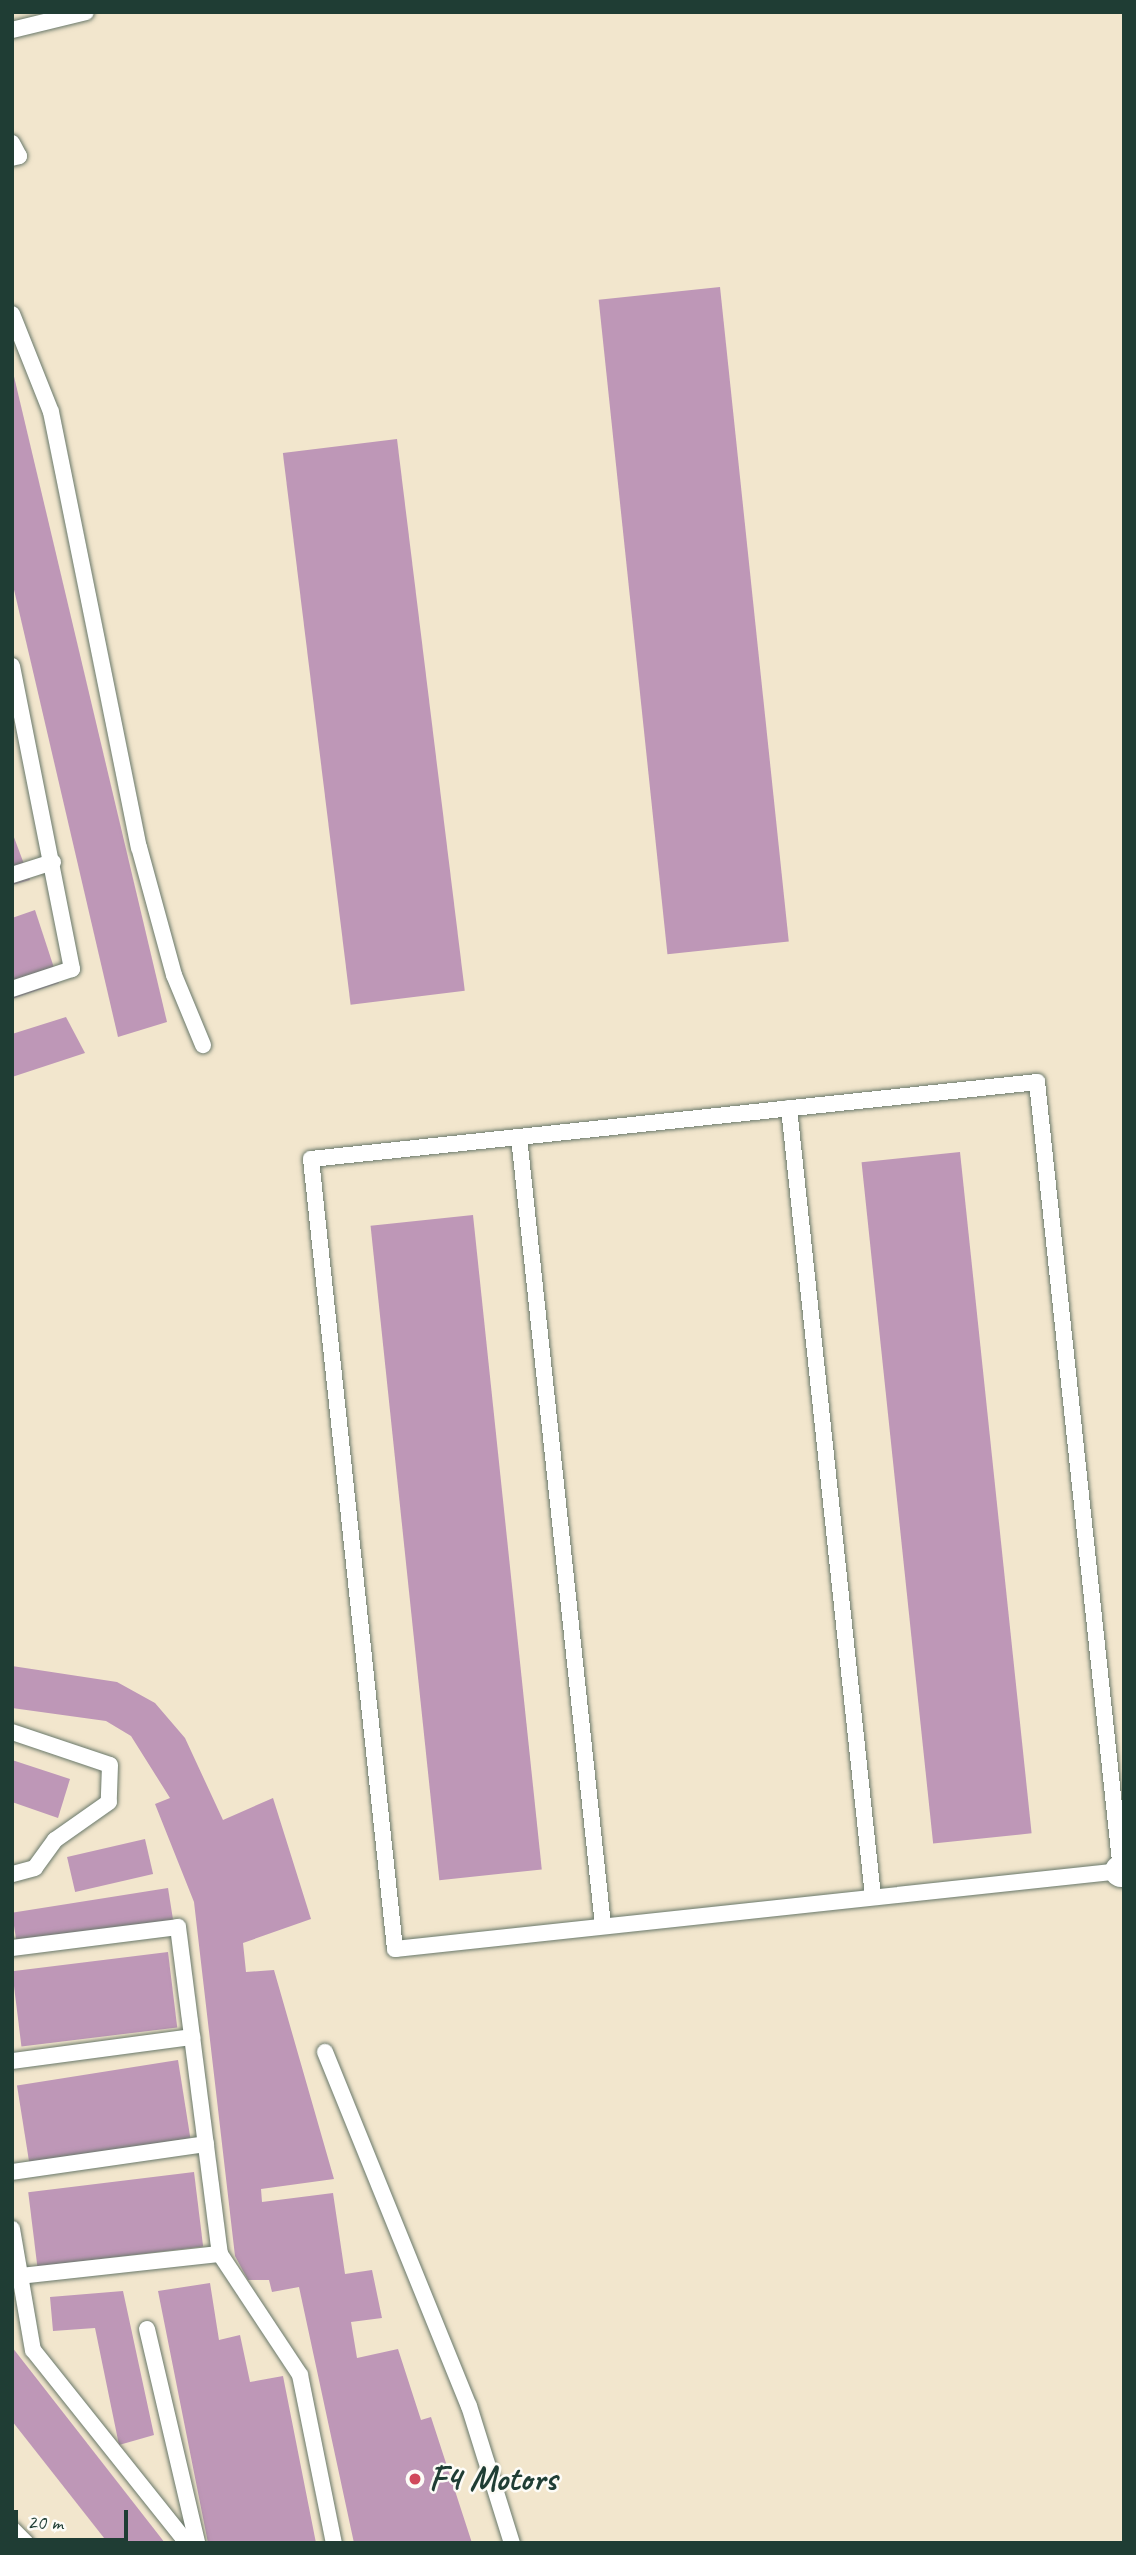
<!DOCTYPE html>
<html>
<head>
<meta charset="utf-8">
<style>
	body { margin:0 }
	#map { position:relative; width:1136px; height:2555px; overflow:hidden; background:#f2e6cd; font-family:Caveat,sans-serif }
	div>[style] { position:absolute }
	.building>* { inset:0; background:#be97b7; transform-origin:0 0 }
	.roads { filter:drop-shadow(0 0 2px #69786a) drop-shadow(0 0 2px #69786a) }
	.service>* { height:16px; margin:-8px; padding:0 8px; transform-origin:8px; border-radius:8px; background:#fff }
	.minor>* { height:32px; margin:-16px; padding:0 16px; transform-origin:16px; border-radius:16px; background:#fff }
	.dots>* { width:19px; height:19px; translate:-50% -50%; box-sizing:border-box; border:4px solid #fdfcf7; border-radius:50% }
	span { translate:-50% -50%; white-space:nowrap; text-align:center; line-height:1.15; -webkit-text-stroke:5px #fdfcf7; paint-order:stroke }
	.poi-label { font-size:35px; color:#1f3d34; font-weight:700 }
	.left { translate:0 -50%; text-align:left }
	.frame { position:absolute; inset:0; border:14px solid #1f3d34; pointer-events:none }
	.scale { position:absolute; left:14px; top:2510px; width:114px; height:32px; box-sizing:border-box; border:4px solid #1f3d34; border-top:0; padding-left:9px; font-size:21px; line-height:24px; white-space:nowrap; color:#1f3d34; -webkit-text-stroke:5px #fdfcf7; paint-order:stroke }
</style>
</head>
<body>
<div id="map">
	<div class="building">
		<i style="left:720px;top:287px;width:658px;height:122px;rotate:84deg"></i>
		<i style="clip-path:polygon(12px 368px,167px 1022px,118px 1037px,12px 581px)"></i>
		<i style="left:397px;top:439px;width:556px;height:115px;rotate:83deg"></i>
		<i style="clip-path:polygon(12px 832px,30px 880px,12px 885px)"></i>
		<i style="clip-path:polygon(35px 910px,59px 983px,12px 999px,12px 918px)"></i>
		<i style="clip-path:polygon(66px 1017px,85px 1053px,12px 1077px,12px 1034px)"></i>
		<i style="left:960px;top:1152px;width:685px;height:99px;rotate:84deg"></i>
		<i style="left:473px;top:1215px;width:658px;height:103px;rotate:84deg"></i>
		<i style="clip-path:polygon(12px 1666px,117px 1682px,155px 1703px,185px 1738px,223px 1820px,273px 1798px,311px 1919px,243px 1943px,246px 1972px,274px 1970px,334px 2179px,261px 2189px,262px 2202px,333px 2193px,345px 2274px,372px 2270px,382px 2318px,351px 2322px,357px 2358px,398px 2349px,421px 2420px,431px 2417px,472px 2543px,354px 2543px,299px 2287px,272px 2292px,269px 2280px,248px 2280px,235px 2256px,194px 1902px,155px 1804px,170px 1798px,131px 1736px,106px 1721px,12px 1708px)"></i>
		<i style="clip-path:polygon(12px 1760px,70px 1779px,58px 1818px,12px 1802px)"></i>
		<i style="left:145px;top:1839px;width:36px;height:80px;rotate:77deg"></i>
		<i style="left:168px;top:1888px;width:33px;height:158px;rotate:81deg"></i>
		<i style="left:168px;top:1952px;width:76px;height:157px;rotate:83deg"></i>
		<i style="left:178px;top:2060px;width:79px;height:163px;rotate:81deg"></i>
		<i style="left:194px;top:2172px;width:75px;height:167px;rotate:83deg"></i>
		<i style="clip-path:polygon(210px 2283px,219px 2340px,240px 2335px,250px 2382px,283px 2376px,316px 2543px,208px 2543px,158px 2291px)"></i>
		<i style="clip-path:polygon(123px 2291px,154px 2435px,119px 2445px,95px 2328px,53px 2331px,50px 2297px)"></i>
		<i style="clip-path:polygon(12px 2347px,165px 2543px,108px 2543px,12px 2421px)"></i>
	</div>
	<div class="roads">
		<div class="service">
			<i style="left:12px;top:30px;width:76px;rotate:-13.7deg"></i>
			<i style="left:12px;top:143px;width:15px;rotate:62deg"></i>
			<i style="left:19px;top:156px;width:7px;rotate:164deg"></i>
			<i style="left:12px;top:314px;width:105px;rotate:68.3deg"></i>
			<i style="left:51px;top:412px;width:444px;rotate:78.6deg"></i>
			<i style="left:139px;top:847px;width:133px;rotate:74.7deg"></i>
			<i style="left:174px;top:975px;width:76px;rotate:67.5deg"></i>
			<i style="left:12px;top:666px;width:309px;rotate:78.8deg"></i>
			<i style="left:72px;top:969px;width:63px;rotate:161.6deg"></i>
			<i style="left:12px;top:875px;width:43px;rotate:-17.6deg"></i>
			<i style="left:1037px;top:1082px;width:793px;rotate:83.92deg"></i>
			<i style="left:1121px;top:1871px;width:730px;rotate:173.87deg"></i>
			<i style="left:395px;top:1949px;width:794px;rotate:-96.07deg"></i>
			<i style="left:311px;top:1159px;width:730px;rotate:-6.05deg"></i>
			<i style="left:789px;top:1108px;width:793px;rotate:83.92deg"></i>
			<i style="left:519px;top:1137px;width:793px;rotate:83.92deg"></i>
			<i style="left:12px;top:1732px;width:103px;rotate:18.6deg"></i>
			<i style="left:110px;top:1765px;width:37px;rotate:92deg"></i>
			<i style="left:109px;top:1802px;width:66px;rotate:144.9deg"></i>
			<i style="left:55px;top:1840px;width:34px;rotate:126deg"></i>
			<i style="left:35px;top:1868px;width:24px;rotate:165deg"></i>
			<i style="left:12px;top:1948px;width:167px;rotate:-7.2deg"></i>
			<i style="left:178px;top:1927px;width:330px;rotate:82.7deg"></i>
			<i style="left:220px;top:2254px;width:145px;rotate:56.5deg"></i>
			<i style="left:300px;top:2375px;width:171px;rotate:78.6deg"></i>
			<i style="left:325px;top:2052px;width:382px;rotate:67.9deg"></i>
			<i style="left:469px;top:2406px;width:144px;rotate:72.6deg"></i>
			<i style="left:12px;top:2061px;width:182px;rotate:-7.6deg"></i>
			<i style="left:12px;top:2172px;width:196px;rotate:-8.2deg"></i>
			<i style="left:12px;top:2229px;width:123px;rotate:80.2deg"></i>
			<i style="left:33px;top:2350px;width:247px;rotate:51.4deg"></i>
			<i style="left:20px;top:2276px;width:201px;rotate:-6.3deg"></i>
			<i style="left:147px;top:2329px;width:220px;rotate:76.8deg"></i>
			<i style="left:12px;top:2529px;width:20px;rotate:45deg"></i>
		</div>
		<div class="minor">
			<i style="left:1121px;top:1871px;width:3px"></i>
		</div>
	</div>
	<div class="dots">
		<i style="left:415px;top:2479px;background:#d1495b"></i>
	</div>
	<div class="poi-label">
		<span class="left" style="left:429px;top:2479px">F4 Motors</span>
	</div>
	<div class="frame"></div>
	<div class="scale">20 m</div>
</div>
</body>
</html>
